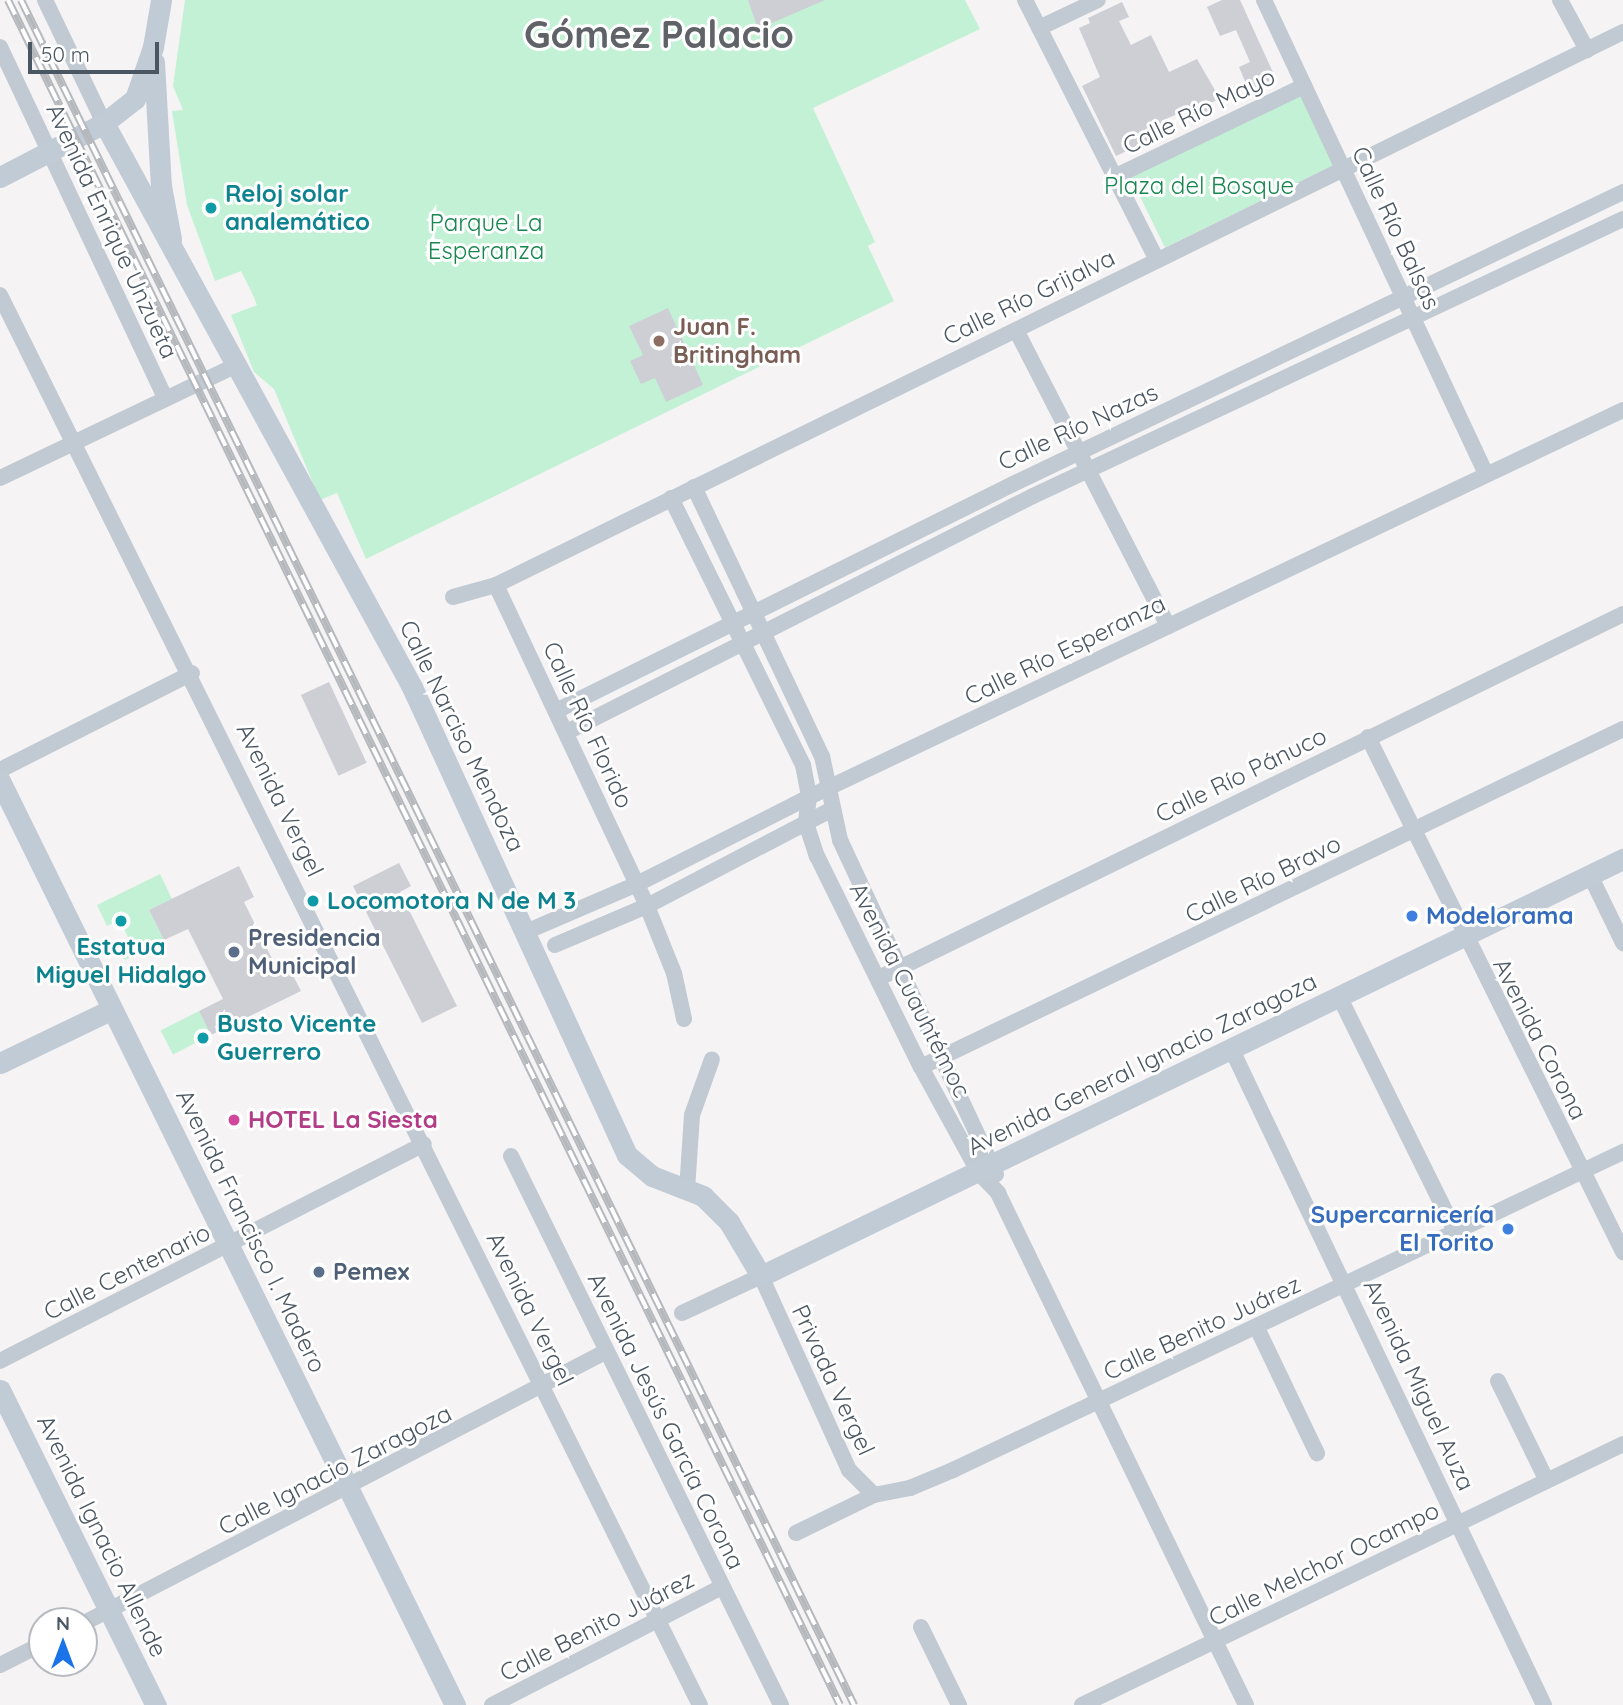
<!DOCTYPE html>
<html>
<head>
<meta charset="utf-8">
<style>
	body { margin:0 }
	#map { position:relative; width:1623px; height:1705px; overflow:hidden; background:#f5f3f3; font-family:Quicksand,sans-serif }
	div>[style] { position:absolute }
	.green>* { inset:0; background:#c3f1d5; transform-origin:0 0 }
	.building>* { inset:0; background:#cdcfd5; transform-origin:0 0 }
	.street>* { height:16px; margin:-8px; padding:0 8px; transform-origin:8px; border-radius:8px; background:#c1cad2 }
	.secondary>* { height:21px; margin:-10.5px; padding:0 10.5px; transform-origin:10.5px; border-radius:10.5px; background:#c1cbd6 }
	.rail>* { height:8px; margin-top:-4px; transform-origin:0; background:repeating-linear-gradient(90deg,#fff 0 16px,#b5b8bd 0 32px); box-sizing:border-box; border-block:2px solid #b5b8bd }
	.dots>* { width:19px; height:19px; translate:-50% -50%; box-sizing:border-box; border:4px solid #fff; border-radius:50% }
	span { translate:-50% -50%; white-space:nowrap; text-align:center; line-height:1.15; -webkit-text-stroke:6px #fff; paint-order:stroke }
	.street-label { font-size:24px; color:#4a5661 }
	.park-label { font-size:24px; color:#17864f }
	.culture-label { font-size:24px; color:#0d838f; font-weight:700 }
	.left { translate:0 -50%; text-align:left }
	.education-label { font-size:24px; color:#785e54; font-weight:700 }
	.shop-label { font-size:24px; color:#366cbe; font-weight:700 }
	.right { translate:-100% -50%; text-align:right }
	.service-label { font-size:24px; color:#4e5e75; font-weight:700 }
	.hotel-label { font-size:24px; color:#b23c85; font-weight:700 }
	.town-label { font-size:38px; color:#5f6368; font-weight:700 }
	.north { position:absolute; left:28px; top:1607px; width:70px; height:70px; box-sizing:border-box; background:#fff; border:2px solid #b7bbc0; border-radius:50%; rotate:0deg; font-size:19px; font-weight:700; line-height:28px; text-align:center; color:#4a5661 }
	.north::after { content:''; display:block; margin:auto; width:24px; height:32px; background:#1a73e8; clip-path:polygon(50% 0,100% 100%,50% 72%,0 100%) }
	.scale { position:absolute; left:28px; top:42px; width:131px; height:32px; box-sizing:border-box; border:4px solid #4a5661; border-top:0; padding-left:9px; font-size:21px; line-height:24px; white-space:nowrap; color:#4a5661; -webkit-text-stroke:5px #fff; paint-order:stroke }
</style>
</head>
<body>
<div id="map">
	<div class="green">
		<i style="clip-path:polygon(185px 0,965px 0,980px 29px,813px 108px,875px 242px,868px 246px,894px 301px,366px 559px,337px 493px,320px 500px,274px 389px,254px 372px,231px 315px,257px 305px,252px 293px,241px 271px,215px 281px,187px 205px,172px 111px,183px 110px,173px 86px)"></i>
		<i style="left:1306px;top:92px;width:78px;height:195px;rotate:64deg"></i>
		<i style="clip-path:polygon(160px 874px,172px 899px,149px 910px,164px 940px,125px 960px,118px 945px,129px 939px,120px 920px,107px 926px,97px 905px)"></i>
		<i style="left:199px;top:1011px;width:27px;height:43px;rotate:63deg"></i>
	</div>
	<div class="building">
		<i style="clip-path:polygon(748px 0,825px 0,758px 29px)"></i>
		<i style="clip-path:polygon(1222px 0,1240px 0,1276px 79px,1249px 91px,1239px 67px,1250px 62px,1236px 30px,1220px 36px,1207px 7px)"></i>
		<i style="clip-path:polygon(1122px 2px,1129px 17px,1119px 21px,1131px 45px,1151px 35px,1169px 72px,1197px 59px,1220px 99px,1208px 104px,1211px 111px,1192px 120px,1187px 110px,1161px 121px,1167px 132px,1116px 156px,1082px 86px,1100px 77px,1079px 28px,1090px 23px,1088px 18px)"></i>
		<i style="clip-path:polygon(668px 308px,703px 385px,666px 402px,655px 378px,641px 384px,630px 361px,643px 355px,629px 326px)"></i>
		<i style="left:329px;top:682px;width:89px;height:31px;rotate:65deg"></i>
		<i style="clip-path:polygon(399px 863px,411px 886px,400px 892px,457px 1006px,422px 1023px,353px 886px)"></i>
		<i style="clip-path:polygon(239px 866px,254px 897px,244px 902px,277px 969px,287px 964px,301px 991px,211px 1035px,199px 1011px,223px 999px,188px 929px,164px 940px,149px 910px)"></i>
	</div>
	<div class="street">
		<i style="left:45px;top:0;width:136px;rotate:64.4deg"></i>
		<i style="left:1025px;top:0;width:292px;rotate:63.1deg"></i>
		<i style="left:1264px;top:0;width:523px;rotate:64.9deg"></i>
		<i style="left:1560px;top:0;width:57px;rotate:61.6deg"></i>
		<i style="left:1039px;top:28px;width:65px;rotate:-25.4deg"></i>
		<i style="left:0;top:47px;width:387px;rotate:64.8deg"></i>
		<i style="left:1114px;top:177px;width:211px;rotate:-25.6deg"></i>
		<i style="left:0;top:295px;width:1574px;rotate:63.6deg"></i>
		<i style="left:1016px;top:330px;width:333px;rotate:62.8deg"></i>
		<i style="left:0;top:478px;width:260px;rotate:-25.5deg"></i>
		<i style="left:694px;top:487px;width:298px;rotate:64.6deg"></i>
		<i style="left:822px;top:756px;width:86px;rotate:77.9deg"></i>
		<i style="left:840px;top:840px;width:369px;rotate:65deg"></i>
		<i style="left:671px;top:498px;width:298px;rotate:63.7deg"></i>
		<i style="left:803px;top:765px;width:33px;rotate:79deg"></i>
		<i style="left:809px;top:797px;width:26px;rotate:97deg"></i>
		<i style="left:806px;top:823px;width:35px;rotate:72deg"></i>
		<i style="left:817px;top:856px;width:235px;rotate:63.8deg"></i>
		<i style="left:921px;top:1067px;width:121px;rotate:61.3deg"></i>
		<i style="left:979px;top:1173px;width:28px;rotate:46deg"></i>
		<i style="left:998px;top:1193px;width:569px;rotate:64.16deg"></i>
		<i style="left:496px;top:585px;width:355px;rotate:64.8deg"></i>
		<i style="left:647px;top:906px;width:72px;rotate:68.1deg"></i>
		<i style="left:674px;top:973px;width:47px;rotate:77.7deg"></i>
		<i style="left:453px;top:597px;width:45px;rotate:-15.6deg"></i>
		<i style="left:496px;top:585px;width:1255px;rotate:-26.14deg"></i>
		<i style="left:556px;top:711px;width:510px;rotate:-26.41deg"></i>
		<i style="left:1013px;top:484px;width:676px;rotate:-25.58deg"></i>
		<i style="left:567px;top:732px;width:522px;rotate:-26.86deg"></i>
		<i style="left:1033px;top:496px;width:652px;rotate:-25.15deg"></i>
		<i style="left:1368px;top:737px;width:575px;rotate:63.66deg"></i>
		<i style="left:0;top:770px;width:215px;rotate:-26.8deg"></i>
		<i style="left:1590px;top:875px;width:76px;rotate:64.1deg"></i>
		<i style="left:528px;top:931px;width:119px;rotate:-23.3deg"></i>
		<i style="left:637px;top:884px;width:193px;rotate:-26.8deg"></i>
		<i style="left:809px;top:797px;width:901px;rotate:-25.43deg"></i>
		<i style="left:555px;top:945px;width:100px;rotate:-23deg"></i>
		<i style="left:647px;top:906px;width:208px;rotate:-27.6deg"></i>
		<i style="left:879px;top:978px;width:828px;rotate:-26.07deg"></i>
		<i style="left:1339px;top:996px;width:267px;rotate:63.7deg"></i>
		<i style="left:1231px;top:1048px;width:728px;rotate:64.53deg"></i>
		<i style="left:921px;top:1067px;width:779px;rotate:-25.71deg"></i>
		<i style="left:511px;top:1156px;width:612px;rotate:63.81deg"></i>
		<i style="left:687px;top:1190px;width:75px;rotate:-86.2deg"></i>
		<i style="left:692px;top:1115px;width:59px;rotate:-70.3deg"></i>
		<i style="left:682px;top:1313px;width:87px;rotate:-25.1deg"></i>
		<i style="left:761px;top:1276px;width:213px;rotate:65.6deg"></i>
		<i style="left:849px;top:1470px;width:35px;rotate:45deg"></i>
		<i style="left:1257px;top:1328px;width:139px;rotate:64.4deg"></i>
		<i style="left:0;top:1361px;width:476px;rotate:-27.1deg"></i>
		<i style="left:1498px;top:1381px;width:111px;rotate:63.9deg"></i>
		<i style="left:796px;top:1533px;width:87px;rotate:-26deg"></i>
		<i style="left:874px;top:1495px;width:37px;rotate:-11deg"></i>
		<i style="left:910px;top:1488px;width:47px;rotate:-22.7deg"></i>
		<i style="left:953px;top:1470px;width:742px;rotate:-25.39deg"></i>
		<i style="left:84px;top:1623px;width:587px;rotate:-27.48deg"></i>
		<i style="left:921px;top:1627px;width:87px;rotate:64deg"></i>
		<i style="left:0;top:1665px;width:47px;rotate:-26.6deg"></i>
		<i style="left:492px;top:1705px;width:259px;rotate:-27.2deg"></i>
		<i style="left:1082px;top:1705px;width:601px;rotate:-25.75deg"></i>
	</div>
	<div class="secondary">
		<i style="left:154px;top:62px;width:124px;rotate:86.8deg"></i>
		<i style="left:161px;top:186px;width:54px;rotate:79.3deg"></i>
		<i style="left:104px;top:123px;width:643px;rotate:61.36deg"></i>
		<i style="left:412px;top:687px;width:515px;rotate:65.33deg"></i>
		<i style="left:627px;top:1155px;width:33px;rotate:40deg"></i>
		<i style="left:652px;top:1176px;width:55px;rotate:21.4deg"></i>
		<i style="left:703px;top:1196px;width:37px;rotate:45deg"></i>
		<i style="left:729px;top:1222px;width:63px;rotate:59.3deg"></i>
		<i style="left:761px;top:1276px;width:958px;rotate:-25.82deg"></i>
		<i style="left:0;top:177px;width:117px;rotate:-27.4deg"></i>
		<i style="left:104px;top:123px;width:39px;rotate:-38deg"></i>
		<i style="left:135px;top:99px;width:55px;rotate:-70.9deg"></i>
		<i style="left:153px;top:47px;width:48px;rotate:-80.3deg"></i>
		<i style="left:0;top:781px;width:1030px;rotate:63.78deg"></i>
		<i style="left:0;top:1063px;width:124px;rotate:-25.7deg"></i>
		<i style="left:0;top:1390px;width:352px;rotate:63.7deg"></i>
	</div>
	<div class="rail">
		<i style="left:8px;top:0;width:1897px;rotate:63.99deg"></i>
		<i style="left:21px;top:0;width:1898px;rotate:63.96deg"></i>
	</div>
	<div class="dots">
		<i style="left:211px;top:208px;background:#0f9aa8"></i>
		<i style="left:659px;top:341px;background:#8d6e63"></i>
		<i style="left:313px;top:901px;background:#0f9aa8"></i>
		<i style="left:1412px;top:916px;background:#3f7fe0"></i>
		<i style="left:121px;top:921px;background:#0f9aa8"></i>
		<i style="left:234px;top:952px;background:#5c6f8a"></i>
		<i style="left:203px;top:1038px;background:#0f9aa8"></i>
		<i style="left:234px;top:1120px;background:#d1479c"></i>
		<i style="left:1508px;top:1229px;background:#3f7fe0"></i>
		<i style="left:319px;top:1272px;background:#5c6f8a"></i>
	</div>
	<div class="street-label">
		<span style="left:1199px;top:111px;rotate:-26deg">Calle Río Mayo</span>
		<span style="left:1396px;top:228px;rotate:65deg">Calle Río Balsas</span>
		<span style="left:112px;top:231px;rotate:65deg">Avenida Enrique Unzueta</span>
		<span style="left:1029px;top:297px;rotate:-26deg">Calle Río Grijalva</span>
		<span style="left:1078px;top:427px;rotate:-25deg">Calle Río Nazas</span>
		<span style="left:1065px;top:650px;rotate:-26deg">Calle Río Esperanza</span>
		<span style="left:588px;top:725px;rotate:65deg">Calle Río Florido</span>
		<span style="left:462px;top:736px;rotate:64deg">Calle Narciso Mendoza</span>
		<span style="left:1241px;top:775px;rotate:-26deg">Calle Río Pánuco</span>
		<span style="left:280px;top:800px;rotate:64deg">Avenida Vergel</span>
		<span style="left:1263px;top:879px;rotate:-26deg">Calle Río Bravo</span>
		<span style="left:910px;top:990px;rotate:63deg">Avenida Cuauhtémoc</span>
		<span style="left:1540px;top:1039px;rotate:63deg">Avenida Corona</span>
		<span style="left:1142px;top:1064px;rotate:-26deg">Avenida General Ignacio Zaragoza</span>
		<span style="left:251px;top:1231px;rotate:64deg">Avenida Francisco I. Madero</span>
		<span style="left:127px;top:1272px;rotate:-27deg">Calle Centenario</span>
		<span style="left:530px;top:1309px;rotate:64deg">Avenida Vergel</span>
		<span style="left:1202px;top:1328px;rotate:-25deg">Calle Benito Juárez</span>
		<span style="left:833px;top:1380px;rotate:65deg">Privada Vergel</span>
		<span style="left:1419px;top:1385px;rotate:65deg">Avenida Miguel Auza</span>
		<span style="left:666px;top:1421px;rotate:64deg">Avenida Jesús García Corona</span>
		<span style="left:335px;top:1470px;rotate:-27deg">Calle Ignacio Zaragoza</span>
		<span style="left:102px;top:1536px;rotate:64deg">Avenida Ignacio Allende</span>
		<span style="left:1324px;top:1564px;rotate:-26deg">Calle Melchor Ocampo</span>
		<span style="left:597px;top:1626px;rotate:-27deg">Calle Benito Juárez</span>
	</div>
	<div class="park-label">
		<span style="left:1199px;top:186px">Plaza del Bosque</span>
		<span style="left:486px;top:237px">Parque La<br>Esperanza</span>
	</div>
	<div class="culture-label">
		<span class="left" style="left:225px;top:208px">Reloj solar<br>analemático</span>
		<span class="left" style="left:327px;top:901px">Locomotora N de M 3</span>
		<span style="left:121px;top:961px">Estatua<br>Miguel Hidalgo</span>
		<span class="left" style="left:217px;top:1038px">Busto Vicente<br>Guerrero</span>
	</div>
	<div class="education-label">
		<span class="left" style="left:673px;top:341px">Juan F.<br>Britingham</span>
	</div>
	<div class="shop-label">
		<span class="left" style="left:1426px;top:916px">Modelorama</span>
		<span class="right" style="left:1494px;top:1229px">Supercarnicería<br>El Torito</span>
	</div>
	<div class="service-label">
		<span class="left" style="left:248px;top:952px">Presidencia<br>Municipal</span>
		<span class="left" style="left:333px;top:1272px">Pemex</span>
	</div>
	<div class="hotel-label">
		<span class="left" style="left:248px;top:1120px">HOTEL La Siesta</span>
	</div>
	<div class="town-label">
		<span style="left:659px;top:35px">Gómez Palacio</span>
	</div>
	<div class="north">N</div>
	<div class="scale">50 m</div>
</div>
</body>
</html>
